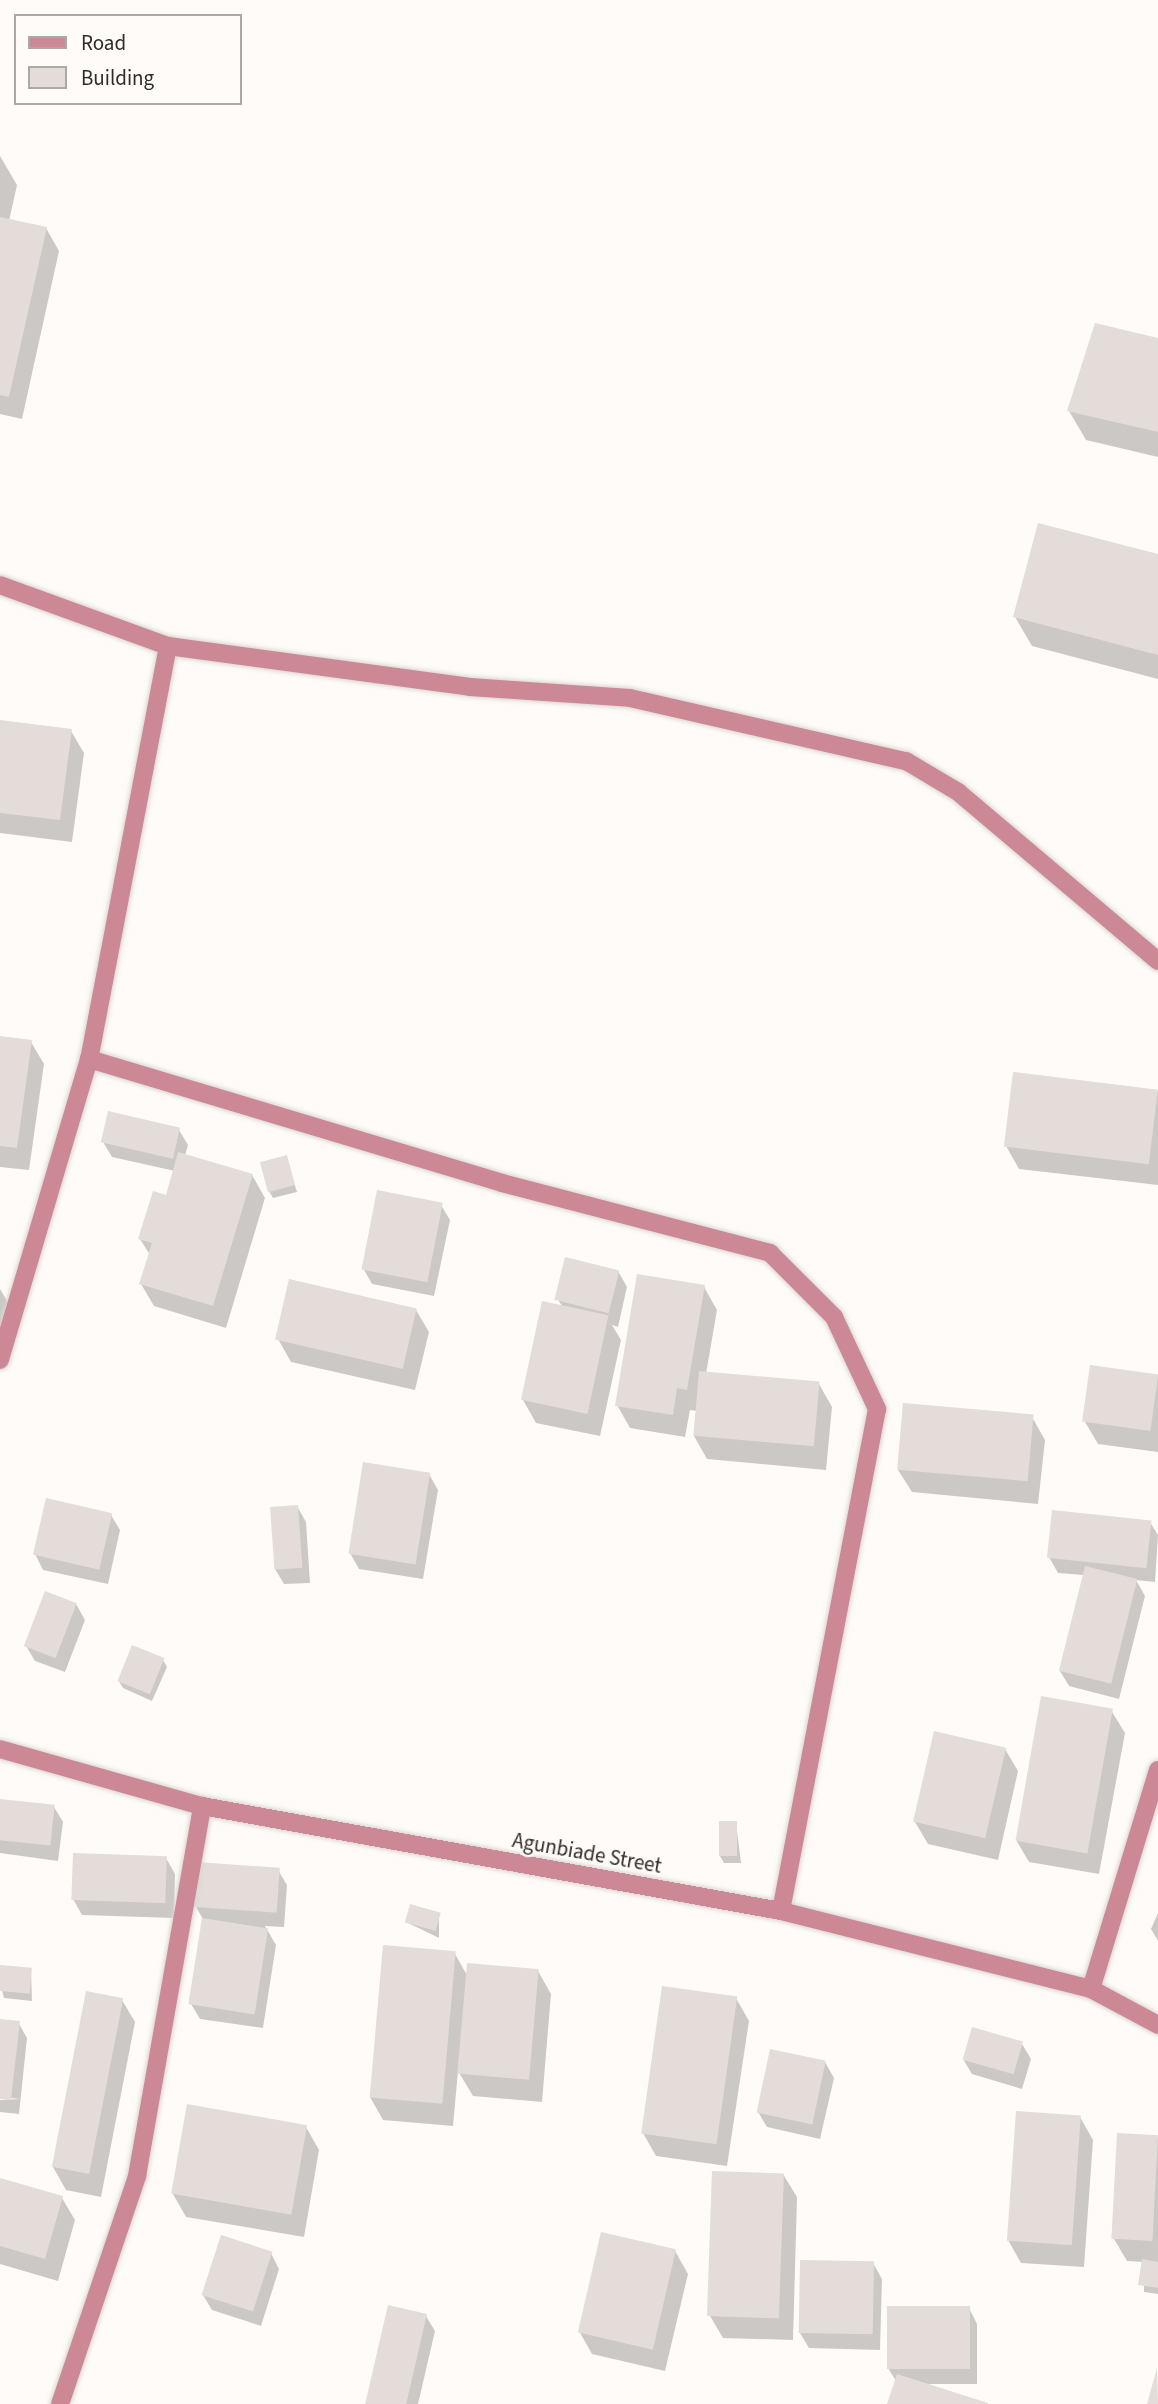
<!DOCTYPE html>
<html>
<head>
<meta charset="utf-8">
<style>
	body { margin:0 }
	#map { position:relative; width:1158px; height:2404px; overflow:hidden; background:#fefbf8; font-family:"Source Sans 3",sans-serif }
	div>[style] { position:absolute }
	.shadow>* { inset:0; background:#0003 }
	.building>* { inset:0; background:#e3dcd8; transform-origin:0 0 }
	.roads { filter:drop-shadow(0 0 2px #d9d6d3) drop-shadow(0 0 2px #d9d6d3) }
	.street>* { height:18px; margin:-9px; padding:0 9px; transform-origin:9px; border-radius:9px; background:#cd8895 }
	span { translate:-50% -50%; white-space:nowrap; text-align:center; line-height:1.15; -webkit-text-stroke:5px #fefbf8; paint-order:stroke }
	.street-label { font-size:21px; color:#2e2c2a }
	.legend { position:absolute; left:14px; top:14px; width:228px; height:91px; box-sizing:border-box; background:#fefbf8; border:2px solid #aba8a6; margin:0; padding:9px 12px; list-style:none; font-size:21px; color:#2e2c2a }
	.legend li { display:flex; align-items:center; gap:14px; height:35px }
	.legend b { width:35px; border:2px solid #aba8a6 }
</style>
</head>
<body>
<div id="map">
	<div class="shadow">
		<i style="clip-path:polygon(0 156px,17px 185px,9px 221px,46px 228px,59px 251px,22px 419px,0 414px)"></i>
		<i style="clip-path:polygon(1158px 339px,1158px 457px,1086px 440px,1069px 411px)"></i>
		<i style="clip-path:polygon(1158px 556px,1158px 679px,1032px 646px,1015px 617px)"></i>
		<i style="clip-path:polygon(0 722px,71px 731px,84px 753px,72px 842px,0 833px)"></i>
		<i style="clip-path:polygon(0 1038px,31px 1042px,44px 1064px,29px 1170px,0 1167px)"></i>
		<i style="clip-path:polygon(1158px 1091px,1158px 1185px,1019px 1169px,1006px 1146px)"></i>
		<i style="clip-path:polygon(179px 1130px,188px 1145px,185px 1156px,252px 1175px,265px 1198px,226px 1328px,154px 1306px,141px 1284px,150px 1255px,140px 1239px,167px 1197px,175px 1171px,112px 1157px,103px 1142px)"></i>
		<i style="clip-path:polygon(286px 1157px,297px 1192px,273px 1198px,269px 1191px)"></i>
		<i style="clip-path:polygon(441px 1205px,450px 1220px,434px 1296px,372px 1284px,363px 1268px)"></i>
		<i style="clip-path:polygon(618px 1271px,627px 1287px,618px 1327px,612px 1325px,621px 1340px,600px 1436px,536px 1423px,523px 1400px,563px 1307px,558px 1300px)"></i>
		<i style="clip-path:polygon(704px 1287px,717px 1310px,706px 1374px,819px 1384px,832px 1407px,826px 1470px,707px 1459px,694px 1436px,697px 1411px,690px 1410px,685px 1437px,630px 1428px,617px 1405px)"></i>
		<i style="clip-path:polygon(0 1289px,10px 1306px,0 1344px)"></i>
		<i style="clip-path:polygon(416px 1310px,429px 1332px,415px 1390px,291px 1362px,278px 1339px)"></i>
		<i style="clip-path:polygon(1158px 1375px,1158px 1452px,1098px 1444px,1085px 1422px)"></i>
		<i style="clip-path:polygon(1032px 1417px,1045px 1440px,1038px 1504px,912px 1492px,898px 1470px)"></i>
		<i style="clip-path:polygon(429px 1474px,438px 1490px,423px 1579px,359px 1569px,350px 1553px)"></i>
		<i style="clip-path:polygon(297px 1506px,306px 1522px,310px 1583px,284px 1584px,275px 1569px)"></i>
		<i style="clip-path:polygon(111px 1515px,120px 1530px,108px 1584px,43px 1570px,35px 1554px)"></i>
		<i style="clip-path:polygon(1150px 1522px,1158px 1535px,1155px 1582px,1136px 1580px,1145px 1596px,1119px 1699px,1069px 1686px,1060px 1671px,1084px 1575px,1058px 1573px,1049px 1557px)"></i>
		<i style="clip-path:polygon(76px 1604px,85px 1620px,65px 1672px,35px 1661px,26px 1646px)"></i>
		<i style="clip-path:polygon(163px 1660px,167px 1667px,152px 1701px,123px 1688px,119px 1681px)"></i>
		<i style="clip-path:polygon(1111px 1710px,1125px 1733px,1099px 1874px,1029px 1862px,1016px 1840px)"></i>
		<i style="clip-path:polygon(1005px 1749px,1018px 1771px,998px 1860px,928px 1844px,915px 1822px)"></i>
		<i style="clip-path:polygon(0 1800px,54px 1807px,63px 1822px,58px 1861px,0 1853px)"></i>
		<i style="clip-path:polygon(736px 1823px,741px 1863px,724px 1863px,720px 1856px)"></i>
		<i style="clip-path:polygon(166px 1858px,175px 1874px,174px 1918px,82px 1915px,73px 1899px)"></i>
		<i style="clip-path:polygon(278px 1870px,287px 1885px,284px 1927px,265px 1926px,276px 1945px,263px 2028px,200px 2019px,191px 2004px,204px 1921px,196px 1907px)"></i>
		<i style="clip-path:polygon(1158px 1913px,1158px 1941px,1151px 1929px)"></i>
		<i style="clip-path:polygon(439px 1914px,439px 1938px,406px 1922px)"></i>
		<i style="clip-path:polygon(455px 1954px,468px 1977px,538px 1971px,551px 1994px,542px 2102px,473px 2096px,458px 2071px,453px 2126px,383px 2120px,370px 2097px)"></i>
		<i style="clip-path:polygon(31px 1970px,32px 2001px,4px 1998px,0 1983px)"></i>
		<i style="clip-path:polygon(736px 1998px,749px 2021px,727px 2166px,656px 2156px,643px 2133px)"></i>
		<i style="clip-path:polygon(122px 2000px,135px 2022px,101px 2197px,66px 2190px,53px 2167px)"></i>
		<i style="clip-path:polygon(0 2020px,18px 2022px,27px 2038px,19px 2114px,0 2112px,0 2100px,20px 2099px,0 2097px)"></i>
		<i style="clip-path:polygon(1022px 2044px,1031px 2059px,1022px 2089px,972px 2074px,963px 2059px)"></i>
		<i style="clip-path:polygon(825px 2062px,834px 2078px,820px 2139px,767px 2127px,758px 2112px)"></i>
		<i style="clip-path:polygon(1080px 2117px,1093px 2140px,1084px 2267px,1021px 2263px,1008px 2240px)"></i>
		<i style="clip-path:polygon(306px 2127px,319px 2150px,304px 2237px,186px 2217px,173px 2194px)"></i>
		<i style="clip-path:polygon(1158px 2137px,1158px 2294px,1144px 2292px,1144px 2262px,1127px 2261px,1114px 2239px)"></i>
		<i style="clip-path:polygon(783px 2174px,797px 2197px,793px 2340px,723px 2338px,710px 2316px)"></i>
		<i style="clip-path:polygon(0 2180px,62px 2198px,75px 2220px,58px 2281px,0 2264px)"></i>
		<i style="clip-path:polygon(675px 2251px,688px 2274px,665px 2371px,592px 2354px,579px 2331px)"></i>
		<i style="clip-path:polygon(271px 2253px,279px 2269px,261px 2326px,212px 2310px,203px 2295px)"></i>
		<i style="clip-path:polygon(873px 2263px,882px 2279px,880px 2350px,809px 2348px,800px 2333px)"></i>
		<i style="clip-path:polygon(969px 2308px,977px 2324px,977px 2384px,924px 2384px,984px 2404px,889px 2404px,896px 2381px,888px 2368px)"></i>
		<i style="clip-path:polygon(426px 2316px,435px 2331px,418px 2404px,367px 2404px)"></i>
	</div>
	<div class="building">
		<i style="clip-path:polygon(0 217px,47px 227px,9px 397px,0 395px)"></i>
		<i style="clip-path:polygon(1095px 323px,1158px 338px,1158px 432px,1067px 411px)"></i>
		<i style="clip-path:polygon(1038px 523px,1158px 554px,1158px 655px,1013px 617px)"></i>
		<i style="clip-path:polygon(0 720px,72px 729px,60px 820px,0 813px)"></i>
		<i style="clip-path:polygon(0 1036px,32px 1040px,17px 1148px,0 1146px)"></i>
		<i style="left:1013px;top:1072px;width:146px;height:75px;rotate:7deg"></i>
		<i style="left:108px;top:1111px;width:74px;height:32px;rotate:13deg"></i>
		<i style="clip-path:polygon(178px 1152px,253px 1174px,213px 1306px,139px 1284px,152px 1243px,138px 1239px,153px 1191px,166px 1195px)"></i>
		<i style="left:287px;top:1155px;width:31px;height:28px;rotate:75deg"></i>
		<i style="left:377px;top:1190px;width:67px;height:81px;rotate:11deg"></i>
		<i style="left:565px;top:1257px;width:56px;height:44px;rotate:14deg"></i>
		<i style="clip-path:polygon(637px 1274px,705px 1285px,687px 1390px,677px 1388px,673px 1415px,615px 1406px)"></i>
		<i style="left:289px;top:1279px;width:131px;height:62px;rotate:13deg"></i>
		<i style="left:542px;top:1301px;width:68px;height:101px;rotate:12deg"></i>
		<i style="left:1090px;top:1365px;width:69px;height:57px;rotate:8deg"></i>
		<i style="left:699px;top:1371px;width:121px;height:65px;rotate:5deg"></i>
		<i style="left:903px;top:1403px;width:131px;height:67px;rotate:5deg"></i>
		<i style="left:363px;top:1462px;width:68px;height:93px;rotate:9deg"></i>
		<i style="left:46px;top:1498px;width:68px;height:58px;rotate:13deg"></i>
		<i style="left:298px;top:1505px;width:63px;height:28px;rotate:86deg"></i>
		<i style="left:1052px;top:1510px;width:100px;height:48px;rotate:6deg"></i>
		<i style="left:1085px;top:1566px;width:54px;height:108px;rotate:14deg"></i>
		<i style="left:45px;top:1591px;width:34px;height:59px;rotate:21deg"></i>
		<i style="left:132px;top:1645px;width:35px;height:39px;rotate:22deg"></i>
		<i style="left:1041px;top:1696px;width:73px;height:147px;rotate:10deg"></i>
		<i style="left:934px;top:1731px;width:74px;height:93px;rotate:13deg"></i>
		<i style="left:0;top:1799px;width:55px;height:41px;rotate:6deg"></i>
		<i style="left:719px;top:1821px;width:18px;height:35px"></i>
		<i style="left:73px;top:1853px;width:94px;height:47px;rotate:2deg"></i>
		<i style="left:197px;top:1862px;width:83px;height:45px;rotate:4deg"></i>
		<i style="left:410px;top:1904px;width:32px;height:19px;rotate:16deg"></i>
		<i style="left:202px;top:1918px;width:67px;height:87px;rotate:9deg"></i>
		<i style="left:383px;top:1945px;width:73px;height:153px;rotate:5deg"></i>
		<i style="left:467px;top:1963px;width:72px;height:111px;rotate:5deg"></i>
		<i style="left:0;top:1965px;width:32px;height:26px;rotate:5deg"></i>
		<i style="left:662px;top:1986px;width:76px;height:149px;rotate:8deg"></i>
		<i style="left:86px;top:1991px;width:38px;height:179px;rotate:11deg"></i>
		<i style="clip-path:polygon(0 2019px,20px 2021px,11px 2100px,0 2099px)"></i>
		<i style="left:972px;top:2027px;width:53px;height:34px;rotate:16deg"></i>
		<i style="left:770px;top:2049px;width:57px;height:65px;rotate:12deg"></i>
		<i style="left:187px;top:2104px;width:122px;height:91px;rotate:10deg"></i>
		<i style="left:1016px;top:2111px;width:65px;height:130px;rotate:4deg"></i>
		<i style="left:1117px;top:2133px;width:41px;height:106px;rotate:3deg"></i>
		<i style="left:712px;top:2171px;width:72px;height:145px;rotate:2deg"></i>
		<i style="clip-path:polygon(0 2178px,63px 2196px,45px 2259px,0 2246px)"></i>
		<i style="left:601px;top:2232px;width:77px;height:103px;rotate:13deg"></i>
		<i style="left:221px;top:2235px;width:54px;height:63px;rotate:18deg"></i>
		<i style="clip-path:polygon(1142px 2259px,1158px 2262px,1158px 2288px,1138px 2285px)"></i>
		<i style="left:800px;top:2260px;width:74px;height:73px;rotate:1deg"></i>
		<i style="left:388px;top:2305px;width:40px;height:102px;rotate:13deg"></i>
		<i style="left:887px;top:2306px;width:83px;height:63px"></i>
		<i style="clip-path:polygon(1157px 2368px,1158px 2404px,1147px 2404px)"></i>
		<i style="clip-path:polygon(897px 2374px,988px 2403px,988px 2404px,887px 2404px)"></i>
	</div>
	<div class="roads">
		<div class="street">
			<i style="left:0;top:585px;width:179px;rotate:20deg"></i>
			<i style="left:168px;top:646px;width:420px;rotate:100.8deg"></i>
			<i style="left:89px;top:1059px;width:314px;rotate:106.5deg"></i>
			<i style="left:168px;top:646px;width:305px;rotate:7.7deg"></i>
			<i style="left:470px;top:687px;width:160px;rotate:3.9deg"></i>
			<i style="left:630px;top:698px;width:283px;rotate:12.9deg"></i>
			<i style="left:906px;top:761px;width:61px;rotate:30.8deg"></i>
			<i style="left:958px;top:792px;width:262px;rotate:40.2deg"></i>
			<i style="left:89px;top:1059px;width:431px;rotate:16.7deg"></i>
			<i style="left:502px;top:1183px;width:277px;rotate:14.6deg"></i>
			<i style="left:770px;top:1253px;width:91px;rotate:45deg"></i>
			<i style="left:834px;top:1317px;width:102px;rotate:64.9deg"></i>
			<i style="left:877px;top:1409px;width:511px;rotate:100.83deg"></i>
			<i style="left:0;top:1749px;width:210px;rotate:15.8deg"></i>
			<i style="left:202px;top:1806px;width:588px;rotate:10.28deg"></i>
			<i style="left:781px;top:1911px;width:320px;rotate:14.1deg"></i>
			<i style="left:1091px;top:1989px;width:76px;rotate:28.2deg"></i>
			<i style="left:1091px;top:1989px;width:229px;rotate:-73deg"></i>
			<i style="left:60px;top:2404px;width:241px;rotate:-71.3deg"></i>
			<i style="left:137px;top:2176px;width:376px;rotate:-80deg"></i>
		</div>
	</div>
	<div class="street-label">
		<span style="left:587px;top:1853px;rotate:10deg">Agunbiade Street</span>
	</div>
	<ul class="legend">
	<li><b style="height:9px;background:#cd8895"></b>Road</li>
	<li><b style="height:19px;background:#e3dcd8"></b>Building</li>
	</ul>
</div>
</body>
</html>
